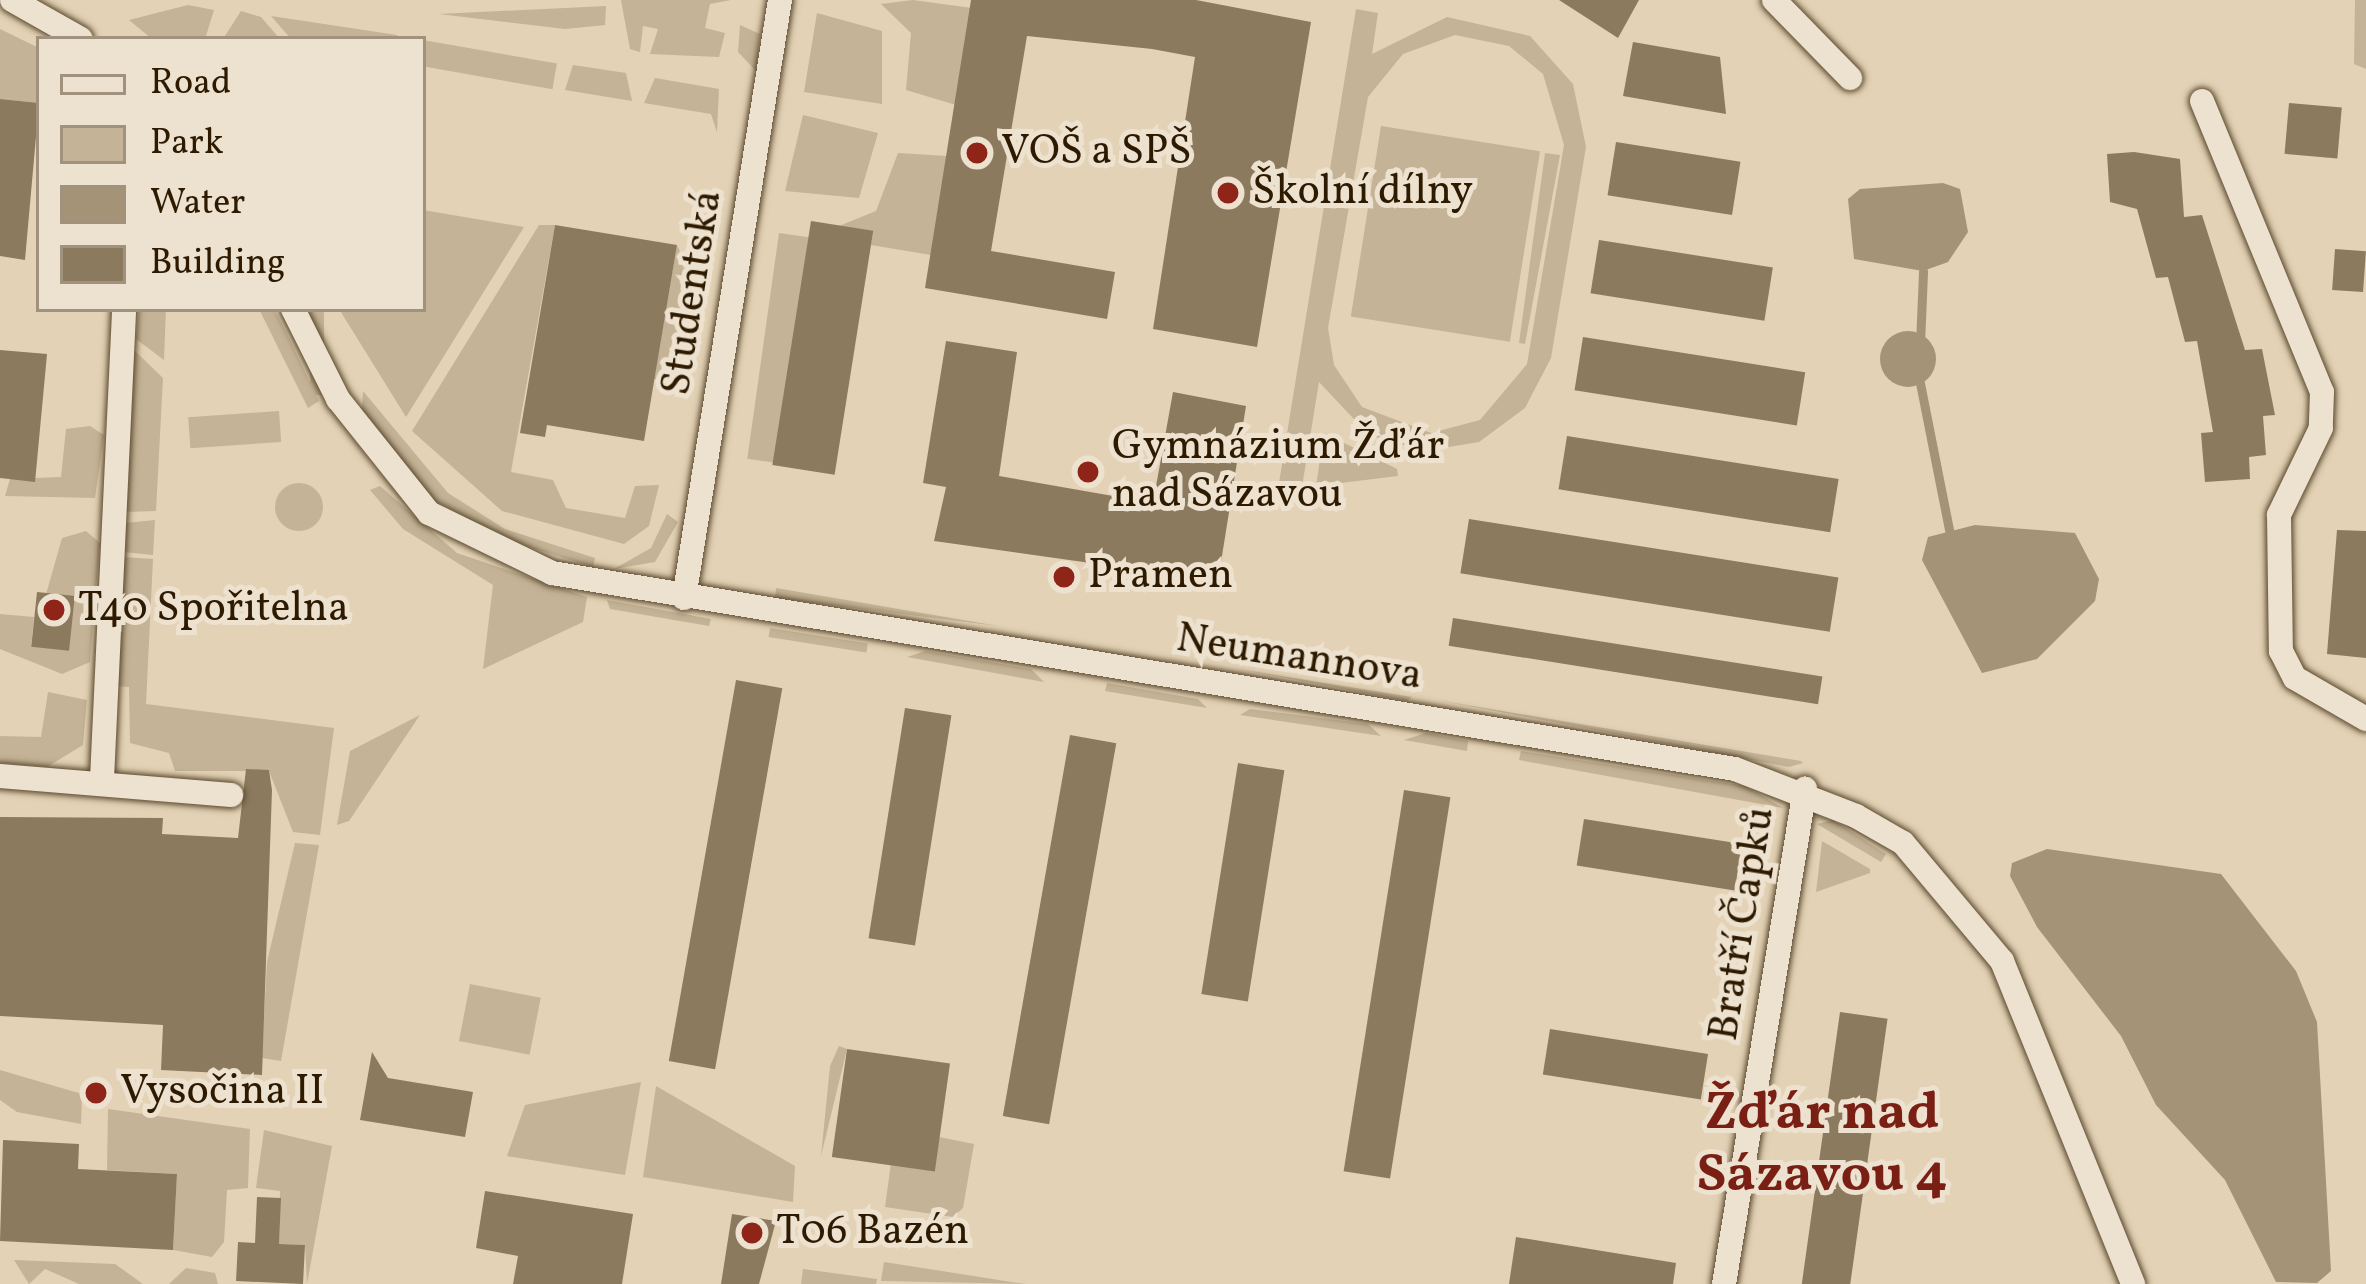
<!DOCTYPE html>
<html>
<head>
<meta charset="utf-8">
<style>
	body { margin:0 }
	#map { position:relative; width:2366px; height:1284px; overflow:hidden; background:#e3d2b5; font-family:Vollkorn,serif }
	div>[style] { position:absolute }
	.green>* { inset:0; background:#c4b396; transform-origin:0 0 }
	.round { border-radius:50% }
	.water>* { inset:0; background:#a59377 }
	.stream>* { height:9px; margin:-4.5px; padding:0 4.5px; transform-origin:4.5px; border-radius:4.5px; background:#a59377 }
	.building>* { inset:0; background:#8c7a5e; transform-origin:0 0 }
	.roads { filter:drop-shadow(0 0 3px #5a482d) drop-shadow(0 0 3px #5a482d) }
	.street>* { height:24px; margin:-12px; padding:0 12px; transform-origin:12px; border-radius:12px; background:#ede2cf }
	.dots>* { width:33px; height:33px; translate:-50% -50%; box-sizing:border-box; border:6px solid #ede2cf; border-radius:50% }
	span { translate:-50% -50%; white-space:nowrap; text-align:center; line-height:1.15; -webkit-text-stroke:10px #ede2cf; paint-order:stroke }
	.poi-label { font-size:42px; color:#2d1a00 }
	.left { translate:0 -50%; text-align:left }
	.street-label { font-size:42px; color:#2d1a00 }
	.district-label { font-size:54px; color:#7a1f14; font-weight:700 }
	.legend { position:absolute; left:36px; top:36px; width:390px; height:276px; box-sizing:border-box; background:#ede2cf; border:3px solid #a0927c; margin:0; padding:15px 21px; list-style:none; font-size:36px; color:#2d1a00 }
	.legend li { display:flex; align-items:center; gap:24px; height:60px }
	.legend b { width:60px; border:3px solid #a0927c }
</style>
</head>
<body>
<div id="map">
	<div class="green">
		<i style="clip-path:polygon(621px 0,731px 0,710px 4px,705px 28px,725px 33px,719px 57px,650px 54px,658px 29px,643px 26px,640px 52px,630px 49px)"></i>
		<i style="clip-path:polygon(913px 0,972px 8px,956px 105px,906px 90px,911px 33px,881px 4px)"></i>
		<i style="clip-path:polygon(2355px 0,2366px 0,2366px 69px,2354px 64px)"></i>
		<i style="clip-path:polygon(188px 5px,214px 10px,205px 39px,152px 39px,129px 20px)"></i>
		<i style="clip-path:polygon(606px 6px,605px 25px,565px 29px,439px 14px)"></i>
		<i style="clip-path:polygon(evenodd,1356px 9px,1378px 13px,1372px 54px,1447px 17px,1530px 36px,1573px 84px,1586px 147px,1551px 358px,1525px 408px,1479px 442px,1424px 451px,1369px 435px,1319px 382px,1301px 493px,1278px 489px,1356px 9px,1455px 35px,1509px 46px,1543px 74px,1564px 145px,1527px 364px,1480px 420px,1431px 433px,1362px 407px,1334px 365px,1328px 328px,1368px 97px,1403px 54px,1455px 35px)"></i>
		<i style="clip-path:polygon(241px 11px,261px 17px,280px 39px,223px 39px)"></i>
		<i style="clip-path:polygon(817px 13px,882px 31px,882px 104px,804px 92px)"></i>
		<i style="clip-path:polygon(271px 16px,397px 35px,400px 39px,291px 39px)"></i>
		<i style="clip-path:polygon(740px 25px,760px 34px,756px 71px,738px 52px)"></i>
		<i style="clip-path:polygon(0 29px,39px 48px,39px 103px,0 99px)"></i>
		<i style="left:423px;top:40px;width:136px;height:26px;rotate:10deg"></i>
		<i style="clip-path:polygon(573px 65px,626px 73px,632px 101px,565px 90px)"></i>
		<i style="clip-path:polygon(655px 78px,719px 89px,717px 132px,711px 114px,644px 103px)"></i>
		<i style="clip-path:polygon(803px 115px,878px 133px,859px 198px,785px 191px)"></i>
		<i style="left:1381px;top:126px;width:161px;height:193px;rotate:9deg"></i>
		<i style="clip-path:polygon(898px 153px,947px 156px,931px 255px,871px 245px,873px 231px,839px 226px,876px 211px)"></i>
		<i style="clip-path:polygon(1545px 153px,1560px 155px,1525px 344px,1519px 343px)"></i>
		<i style="clip-path:polygon(423px 210px,524px 227px,406px 417px,339px 309px,423px 309px)"></i>
		<i style="clip-path:polygon(539px 225px,555px 225px,511px 472px,553px 480px,566px 508px,625px 518px,635px 486px,659px 485px,649px 526px,624px 544px,502px 511px,412px 431px)"></i>
		<i style="left:779px;top:233px;width:30px;height:228px;rotate:8deg"></i>
		<i style="clip-path:polygon(677px 245px,692px 277px,676px 382px,654px 379px)"></i>
		<i style="clip-path:polygon(139px 309px,166px 309px,164px 360px,136px 339px)"></i>
		<i style="clip-path:polygon(259px 309px,274px 309px,285px 330px,319px 401px,308px 408px)"></i>
		<i style="left:310px;top:309px;width:14px;height:86px"></i>
		<i style="clip-path:polygon(134px 350px,163px 378px,156px 511px,125px 512px)"></i>
		<i style="clip-path:polygon(363px 391px,448px 493px,505px 529px,595px 558px,593px 567px,506px 540px,434px 500px,362px 409px)"></i>
		<i style="left:279px;top:411px;width:31px;height:91px;rotate:86deg"></i>
		<i style="clip-path:polygon(90px 426px,104px 435px,95px 498px,5px 496px,10px 479px,61px 477px,66px 429px)"></i>
		<i style="clip-path:polygon(1324px 433px,1397px 469px,1398px 476px,1316px 486px)"></i>
		<i class="round" style="left:275px;top:483px;width:48px;height:48px"></i>
		<i style="clip-path:polygon(380px 486px,457px 553px,587px 597px,583px 622px,483px 669px,493px 585px,403px 529px,370px 490px)"></i>
		<i style="clip-path:polygon(667px 514px,678px 522px,655px 562px,614px 569px,651px 548px)"></i>
		<i style="clip-path:polygon(155px 520px,153px 555px,123px 552px,125px 523px)"></i>
		<i style="clip-path:polygon(86px 531px,100px 543px,90px 662px,62px 674px,0 649px,0 614px,34px 617px,31px 647px,62px 538px)"></i>
		<i style="clip-path:polygon(123px 557px,153px 559px,146px 704px,334px 728px,320px 835px,293px 832px,269px 771px,175px 771px,169px 753px,130px 743px,129px 687px,117px 686px)"></i>
		<i style="clip-path:polygon(776px 588px,998px 626px,775px 598px)"></i>
		<i style="clip-path:polygon(607px 600px,711px 619px,709px 626px,610px 609px)"></i>
		<i style="left:770px;top:628px;width:99px;height:9px;rotate:9deg"></i>
		<i style="clip-path:polygon(925px 651px,1031px 669px,1044px 682px,907px 657px)"></i>
		<i style="clip-path:polygon(1238px 669px,1412px 697px,1407px 701px)"></i>
		<i style="clip-path:polygon(1107px 683px,1198px 699px,1207px 708px,1105px 691px)"></i>
		<i style="clip-path:polygon(48px 692px,87px 700px,83px 745px,47px 767px,0 763px,0 736px,41px 737px)"></i>
		<i style="clip-path:polygon(1437px 700px,1801px 761px,1803px 763px,1789px 767px)"></i>
		<i style="clip-path:polygon(1250px 709px,1368px 724px,1381px 736px,1240px 715px)"></i>
		<i style="clip-path:polygon(420px 715px,349px 821px,337px 825px,350px 751px)"></i>
		<i style="clip-path:polygon(1426px 733px,1468px 741px,1467px 751px,1404px 740px)"></i>
		<i style="clip-path:polygon(1521px 751px,1745px 786px,1783px 808px,1519px 760px)"></i>
		<i style="clip-path:polygon(1833px 820px,1886px 854px,1881px 862px,1817px 824px)"></i>
		<i style="clip-path:polygon(1822px 841px,1870px 869px,1870px 873px,1816px 892px)"></i>
		<i style="clip-path:polygon(295px 843px,319px 845px,281px 1061px,262px 1058px,267px 962px)"></i>
		<i style="left:470px;top:984px;width:72px;height:58px;rotate:11deg"></i>
		<i style="clip-path:polygon(839px 1046px,847px 1049px,821px 1156px,830px 1066px)"></i>
		<i style="clip-path:polygon(0 1070px,82px 1094px,81px 1124px,17px 1112px,0 1100px)"></i>
		<i style="clip-path:polygon(641px 1082px,625px 1175px,507px 1156px,525px 1105px)"></i>
		<i style="clip-path:polygon(656px 1086px,795px 1166px,793px 1202px,643px 1177px)"></i>
		<i style="clip-path:polygon(108px 1109px,250px 1129px,248px 1188px,227px 1190px,224px 1242px,212px 1257px,173px 1250px,177px 1174px,107px 1170px)"></i>
		<i style="clip-path:polygon(264px 1130px,332px 1146px,307px 1284px,305px 1245px,279px 1244px,280px 1191px,256px 1188px)"></i>
		<i style="clip-path:polygon(939px 1137px,974px 1144px,963px 1208px,953px 1217px,885px 1207px,891px 1163px,933px 1170px)"></i>
		<i style="clip-path:polygon(14px 1260px,115px 1264px,143px 1284px,79px 1284px,45px 1269px,29px 1284px)"></i>
		<i style="clip-path:polygon(884px 1262px,1025px 1284px,881px 1281px)"></i>
		<i style="clip-path:polygon(186px 1268px,215px 1273px,218px 1284px,169px 1284px)"></i>
		<i style="clip-path:polygon(803px 1269px,877px 1279px,876px 1284px,801px 1284px)"></i>
	</div>
	<div class="water">
		<i style="clip-path:polygon(1943px 183px,1960px 189px,1968px 232px,1948px 262px,1923px 271px,1854px 259px,1848px 199px,1860px 189px)"></i>
		<i class="round" style="left:1880px;top:331px;width:56px;height:56px"></i>
		<i style="clip-path:polygon(1975px 525px,2075px 533px,2099px 579px,2095px 601px,2037px 659px,1982px 673px,1922px 560px,1928px 537px)"></i>
		<i style="clip-path:polygon(2047px 849px,2221px 874px,2296px 971px,2317px 1022px,2331px 1271px,2317px 1283px,2276px 1282px,2225px 1180px,2156px 1105px,2121px 1036px,2037px 927px,2010px 876px,2012px 863px)"></i>
	</div>
	<div class="stream">
		<i style="left:1920px;top:344px;width:73px;rotate:-87.6deg"></i>
		<i style="left:1919px;top:378px;width:160px;rotate:78.8deg"></i>
	</div>
	<div class="building">
		<i style="clip-path:polygon(971px 0,1196px 0,1311px 22px,1257px 347px,1153px 329px,1195px 57px,1152px 49px,1027px 36px,991px 251px,1115px 272px,1107px 319px,925px 288px)"></i>
		<i style="clip-path:polygon(1559px 0,1639px 0,1618px 38px)"></i>
		<i style="clip-path:polygon(1633px 42px,1720px 57px,1726px 114px,1623px 96px)"></i>
		<i style="clip-path:polygon(0 99px,39px 103px,25px 260px,0 256px)"></i>
		<i style="left:2289px;top:103px;width:53px;height:51px;rotate:5deg"></i>
		<i style="left:1616px;top:142px;width:126px;height:54px;rotate:9deg"></i>
		<i style="clip-path:polygon(2134px 152px,2180px 159px,2184px 217px,2202px 215px,2245px 350px,2262px 349px,2275px 415px,2263px 416px,2266px 455px,2249px 457px,2250px 479px,2205px 482px,2201px 433px,2213px 432px,2197px 341px,2185px 342px,2168px 277px,2156px 278px,2137px 209px,2110px 202px,2107px 154px)"></i>
		<i style="left:811px;top:221px;width:63px;height:247px;rotate:9deg"></i>
		<i style="clip-path:polygon(555px 225px,677px 245px,644px 441px,547px 425px,545px 437px,520px 433px)"></i>
		<i style="left:1599px;top:240px;width:176px;height:54px;rotate:9deg"></i>
		<i style="left:2335px;top:249px;width:31px;height:41px;rotate:4deg"></i>
		<i style="left:1583px;top:337px;width:225px;height:54px;rotate:9deg"></i>
		<i style="clip-path:polygon(946px 341px,1017px 352px,999px 476px,1153px 503px,1173px 392px,1246px 406px,1218px 581px,934px 541px,946px 487px,923px 483px)"></i>
		<i style="clip-path:polygon(0 350px,47px 354px,35px 482px,0 478px)"></i>
		<i style="left:1567px;top:436px;width:275px;height:54px;rotate:9deg"></i>
		<i style="left:1469px;top:519px;width:374px;height:55px;rotate:9deg"></i>
		<i style="clip-path:polygon(2337px 530px,2366px 531px,2366px 658px,2327px 654px)"></i>
		<i style="left:37px;top:592px;width:38px;height:55px;rotate:6deg"></i>
		<i style="left:1453px;top:618px;width:374px;height:28px;rotate:9deg"></i>
		<i style="left:736px;top:680px;width:47px;height:387px;rotate:10deg"></i>
		<i style="left:905px;top:708px;width:47px;height:233px;rotate:9deg"></i>
		<i style="left:1070px;top:735px;width:47px;height:387px;rotate:10deg"></i>
		<i style="left:1238px;top:763px;width:47px;height:234px;rotate:9deg"></i>
		<i style="clip-path:polygon(246px 769px,269px 770px,272px 790px,262px 1075px,161px 1070px,163px 1025px,0 1016px,0 817px,163px 818px,162px 834px,238px 838px)"></i>
		<i style="left:1404px;top:790px;width:47px;height:386px;rotate:9deg"></i>
		<i style="left:1584px;top:819px;width:160px;height:47px;rotate:9deg"></i>
		<i style="left:1840px;top:1012px;width:48px;height:275px;rotate:8deg"></i>
		<i style="left:1550px;top:1029px;width:160px;height:46px;rotate:9deg"></i>
		<i style="left:847px;top:1049px;width:104px;height:109px;rotate:8deg"></i>
		<i style="clip-path:polygon(372px 1052px,388px 1078px,473px 1092px,465px 1137px,360px 1120px)"></i>
		<i style="clip-path:polygon(3px 1140px,79px 1144px,78px 1169px,177px 1174px,173px 1250px,0 1241px)"></i>
		<i style="clip-path:polygon(485px 1191px,633px 1214px,622px 1284px,513px 1284px,518px 1256px,476px 1248px)"></i>
		<i style="clip-path:polygon(257px 1197px,281px 1198px,279px 1244px,305px 1245px,303px 1284px,236px 1281px,238px 1242px,255px 1243px)"></i>
		<i style="clip-path:polygon(732px 1214px,776px 1221px,759px 1284px,721px 1284px)"></i>
		<i style="clip-path:polygon(1516px 1237px,1676px 1263px,1673px 1284px,1509px 1284px)"></i>
	</div>
	<div class="roads">
		<div class="street">
			<i style="left:12px;top:0;width:79px;rotate:29.5deg"></i>
			<i style="left:1774px;top:0;width:109px;rotate:45.7deg"></i>
			<i style="left:2202px;top:101px;width:315px;rotate:67.6deg"></i>
			<i style="left:2322px;top:392px;width:36px;rotate:92deg"></i>
			<i style="left:2321px;top:428px;width:97px;rotate:115.8deg"></i>
			<i style="left:2279px;top:515px;width:136px;rotate:89.2deg"></i>
			<i style="left:2281px;top:651px;width:30px;rotate:63deg"></i>
			<i style="left:2295px;top:678px;width:82px;rotate:30deg"></i>
			<i style="left:293px;top:309px;width:101px;rotate:63.4deg"></i>
			<i style="left:338px;top:399px;width:146px;rotate:51.4deg"></i>
			<i style="left:429px;top:513px;width:137px;rotate:26deg"></i>
			<i style="left:552px;top:573px;width:1199px;rotate:9.41deg"></i>
			<i style="left:1735px;top:769px;width:130px;rotate:21.2deg"></i>
			<i style="left:1856px;top:816px;width:54px;rotate:29.9deg"></i>
			<i style="left:1903px;top:843px;width:154px;rotate:50deg"></i>
			<i style="left:2002px;top:961px;width:349px;rotate:67.9deg"></i>
			<i style="left:684px;top:598px;width:606px;rotate:-80.88deg"></i>
			<i style="left:0;top:776px;width:232px;rotate:4.7deg"></i>
			<i style="left:102px;top:779px;width:471px;rotate:-87.3deg"></i>
			<i style="left:1724px;top:1284px;width:502px;rotate:-80.71deg"></i>
		</div>
	</div>
	<div class="dots">
		<i style="left:977px;top:153px;background:#8f2418"></i>
		<i style="left:1228px;top:193px;background:#8f2418"></i>
		<i style="left:1088px;top:472px;background:#8f2418"></i>
		<i style="left:1064px;top:577px;background:#8f2418"></i>
		<i style="left:54px;top:610px;background:#8f2418"></i>
		<i style="left:96px;top:1093px;background:#8f2418"></i>
		<i style="left:752px;top:1233px;background:#8f2418"></i>
	</div>
	<div class="poi-label">
		<span class="left" style="left:1001px;top:153px">VOŠ a SPŠ</span>
		<span class="left" style="left:1252px;top:193px">Školní dílny</span>
		<span class="left" style="left:1112px;top:472px">Gymnázium Žďár<br>nad Sázavou</span>
		<span class="left" style="left:1088px;top:577px">Pramen</span>
		<span class="left" style="left:78px;top:610px">T40 Spořitelna</span>
		<span class="left" style="left:120px;top:1093px">Vysočina II</span>
		<span class="left" style="left:776px;top:1233px">T06 Bazén</span>
	</div>
	<div class="street-label">
		<span style="left:694px;top:293px;rotate:-81deg">Studentská</span>
		<span style="left:1299px;top:659px;rotate:9deg">Neumannova</span>
		<span style="left:1744px;top:924px;rotate:-81deg">Bratří Čapků</span>
	</div>
	<div class="district-label">
		<span style="left:1822px;top:1146px">Žďár nad<br>Sázavou 4</span>
	</div>
	<ul class="legend">
	<li><b style="height:15px;background:#ede2cf"></b>Road</li>
	<li><b style="height:33px;background:#c4b396"></b>Park</li>
	<li><b style="height:33px;background:#a59377"></b>Water</li>
	<li><b style="height:33px;background:#8c7a5e"></b>Building</li>
	</ul>
</div>
</body>
</html>
